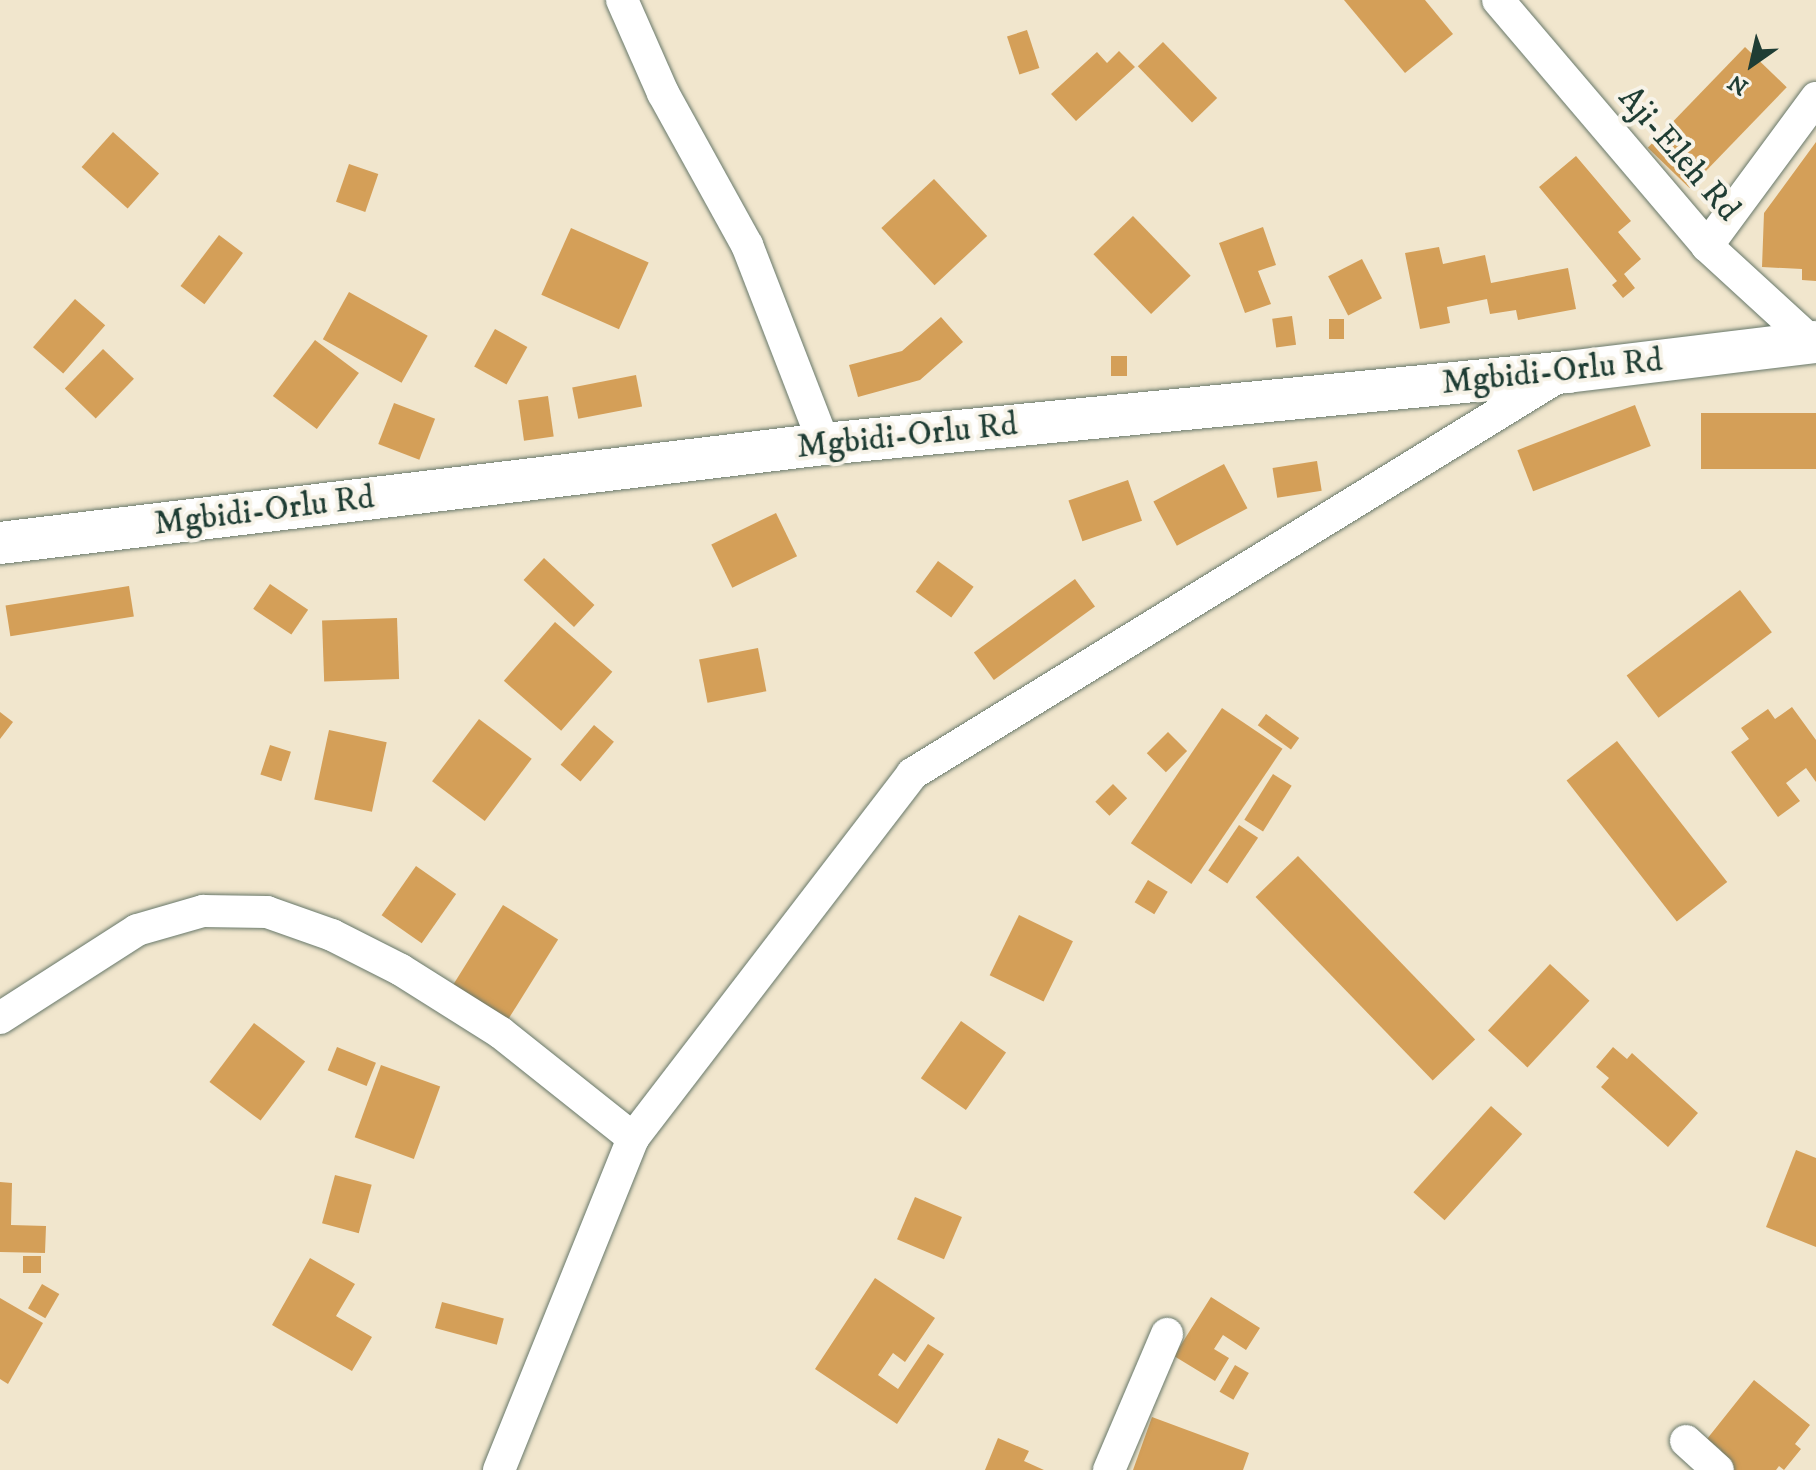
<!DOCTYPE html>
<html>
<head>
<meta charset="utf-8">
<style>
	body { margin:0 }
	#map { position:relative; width:1816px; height:1470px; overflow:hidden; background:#f1e6cd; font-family:"IM FELL DW Pica",serif }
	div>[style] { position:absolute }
	.building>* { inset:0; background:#d49f58; transform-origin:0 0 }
	.roads { filter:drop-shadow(0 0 2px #68786a) drop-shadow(0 0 2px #68786a) }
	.minor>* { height:32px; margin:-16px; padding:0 16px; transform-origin:16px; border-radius:16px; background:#fff }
	.major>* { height:42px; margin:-21px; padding:0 21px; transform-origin:21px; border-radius:21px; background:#fff }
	span { translate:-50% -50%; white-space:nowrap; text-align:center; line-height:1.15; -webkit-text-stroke:8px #f7f3e8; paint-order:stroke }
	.street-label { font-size:34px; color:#1f3d34 }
	.north { position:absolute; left:1712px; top:24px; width:80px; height:80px; -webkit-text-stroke:6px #f7f3e8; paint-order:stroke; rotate:214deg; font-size:22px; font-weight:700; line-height:32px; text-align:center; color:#1f3d34 }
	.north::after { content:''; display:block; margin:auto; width:28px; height:36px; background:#1f3d34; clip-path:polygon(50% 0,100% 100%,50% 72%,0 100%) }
</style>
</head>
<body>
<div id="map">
	<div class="building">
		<i style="clip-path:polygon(1344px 0,1425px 0,1453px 34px,1405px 73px)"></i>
		<i style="left:1027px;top:30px;width:40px;height:21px;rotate:72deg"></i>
		<i style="left:1163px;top:42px;width:78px;height:35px;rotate:46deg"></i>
		<i style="left:1745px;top:47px;width:58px;height:140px;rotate:44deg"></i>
		<i style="clip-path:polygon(1119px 51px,1135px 67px,1076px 121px,1051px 94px,1097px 52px,1107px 63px)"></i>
		<i style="left:113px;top:132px;width:62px;height:47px;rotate:42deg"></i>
		<i style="clip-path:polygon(1816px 142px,1816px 281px,1802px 280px,1802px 269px,1762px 267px,1764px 213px)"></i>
		<i style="clip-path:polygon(1576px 156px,1631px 221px,1618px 232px,1641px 259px,1624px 274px,1635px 288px,1623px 298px,1612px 285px,1617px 281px,1539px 187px)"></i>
		<i style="left:349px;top:164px;width:31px;height:40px;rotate:19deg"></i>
		<i style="left:934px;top:179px;width:78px;height:72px;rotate:47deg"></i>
		<i style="left:1133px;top:216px;width:83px;height:55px;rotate:46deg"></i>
		<i style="clip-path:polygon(1263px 227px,1276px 265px,1258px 271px,1271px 304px,1245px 313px,1219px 243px)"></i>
		<i style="left:571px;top:228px;width:85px;height:73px;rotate:24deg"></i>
		<i style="left:219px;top:235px;width:30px;height:64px;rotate:37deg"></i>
		<i style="clip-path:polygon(1439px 247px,1443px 264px,1485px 255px,1491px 283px,1568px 268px,1576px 309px,1518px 320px,1516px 310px,1490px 314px,1487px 299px,1447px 307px,1450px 323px,1420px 329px,1405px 253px)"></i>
		<i style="left:1362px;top:259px;width:44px;height:38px;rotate:63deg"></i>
		<i style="left:349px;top:292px;width:90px;height:54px;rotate:29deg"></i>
		<i style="left:75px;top:299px;width:40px;height:64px;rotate:41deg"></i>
		<i style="left:1292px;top:316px;width:29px;height:20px;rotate:82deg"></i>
		<i style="clip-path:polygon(941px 317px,963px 342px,920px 380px,858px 397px,849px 365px,902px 351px)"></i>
		<i style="left:1329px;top:319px;width:15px;height:20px"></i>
		<i style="left:495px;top:329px;width:37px;height:43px;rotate:29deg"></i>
		<i style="left:315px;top:340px;width:55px;height:70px;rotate:37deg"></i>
		<i style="left:103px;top:349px;width:43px;height:55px;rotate:44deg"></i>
		<i style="left:1127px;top:356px;width:20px;height:16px;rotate:90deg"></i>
		<i style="left:636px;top:375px;width:32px;height:65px;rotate:79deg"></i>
		<i style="left:548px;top:396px;width:41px;height:30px;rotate:82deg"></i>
		<i style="left:394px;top:403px;width:44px;height:44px;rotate:21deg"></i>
		<i style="left:1635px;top:405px;width:44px;height:126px;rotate:69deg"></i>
		<i style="left:1816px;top:413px;width:56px;height:115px;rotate:90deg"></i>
		<i style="left:1317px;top:461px;width:30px;height:45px;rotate:81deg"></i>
		<i style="left:1224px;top:464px;width:50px;height:80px;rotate:62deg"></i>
		<i style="left:1128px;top:480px;width:43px;height:63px;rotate:71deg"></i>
		<i style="left:776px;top:513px;width:48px;height:72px;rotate:64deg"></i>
		<i style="left:544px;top:558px;width:69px;height:30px;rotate:43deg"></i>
		<i style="left:938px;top:561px;width:44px;height:38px;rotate:36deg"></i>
		<i style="left:1075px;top:579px;width:34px;height:125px;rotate:54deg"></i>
		<i style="left:270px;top:584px;width:46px;height:30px;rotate:34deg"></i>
		<i style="left:129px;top:586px;width:31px;height:125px;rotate:81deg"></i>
		<i style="left:1740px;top:590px;width:53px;height:142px;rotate:53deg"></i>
		<i style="left:397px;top:618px;width:61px;height:75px;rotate:88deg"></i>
		<i style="left:555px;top:622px;width:76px;height:78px;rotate:41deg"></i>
		<i style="left:758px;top:648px;width:44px;height:60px;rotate:79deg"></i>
		<i style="clip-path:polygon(1792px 707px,1816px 740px,1816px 782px,1806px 768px,1786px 783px,1800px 801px,1778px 817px,1731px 752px,1749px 739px,1741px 728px,1768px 709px,1775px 719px)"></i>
		<i style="left:1222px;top:708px;width:73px;height:163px;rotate:34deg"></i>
		<i style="clip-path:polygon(0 712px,13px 722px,0 739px)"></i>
		<i style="left:1266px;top:714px;width:41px;height:14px;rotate:36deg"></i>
		<i style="left:479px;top:719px;width:66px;height:78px;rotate:37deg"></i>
		<i style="left:594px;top:725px;width:26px;height:52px;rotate:40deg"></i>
		<i style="left:329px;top:730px;width:59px;height:71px;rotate:12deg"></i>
		<i style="left:1168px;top:732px;width:27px;height:30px;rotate:45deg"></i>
		<i style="left:1617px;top:741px;width:179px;height:64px;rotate:52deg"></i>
		<i style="left:270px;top:745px;width:22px;height:31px;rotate:18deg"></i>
		<i style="left:1273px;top:774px;width:22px;height:54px;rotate:32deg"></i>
		<i style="left:1113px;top:784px;width:20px;height:25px;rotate:45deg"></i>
		<i style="left:1239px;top:825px;width:23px;height:55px;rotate:34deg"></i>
		<i style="left:1298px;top:856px;width:255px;height:59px;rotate:46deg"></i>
		<i style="left:416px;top:866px;width:49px;height:60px;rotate:35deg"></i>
		<i style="left:1148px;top:880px;width:23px;height:26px;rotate:31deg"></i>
		<i style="left:503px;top:905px;width:65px;height:95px;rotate:32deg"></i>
		<i style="left:1019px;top:915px;width:60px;height:67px;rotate:26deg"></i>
		<i style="left:1550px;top:964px;width:54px;height:91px;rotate:43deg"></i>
		<i style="left:961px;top:1021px;width:55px;height:70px;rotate:35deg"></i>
		<i style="left:254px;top:1023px;width:64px;height:74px;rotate:37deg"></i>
		<i style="left:337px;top:1047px;width:42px;height:25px;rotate:22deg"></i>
		<i style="clip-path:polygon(1613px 1047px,1627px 1059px,1632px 1053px,1698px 1113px,1668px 1147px,1601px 1087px,1609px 1078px,1596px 1067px)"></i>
		<i style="left:381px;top:1065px;width:63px;height:77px;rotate:20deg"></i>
		<i style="left:1491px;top:1106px;width:42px;height:116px;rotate:42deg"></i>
		<i style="clip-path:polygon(1796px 1150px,1816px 1158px,1816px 1247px,1766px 1227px)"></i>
		<i style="left:335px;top:1175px;width:38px;height:50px;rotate:15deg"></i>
		<i style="clip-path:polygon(0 1182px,12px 1183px,11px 1225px,46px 1226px,45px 1253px,0 1252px)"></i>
		<i style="left:915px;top:1197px;width:51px;height:46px;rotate:23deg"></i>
		<i style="left:23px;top:1256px;width:18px;height:17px"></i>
		<i style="clip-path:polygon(310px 1258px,355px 1284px,336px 1316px,372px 1337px,352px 1371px,272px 1325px)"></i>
		<i style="clip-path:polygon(875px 1278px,935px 1318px,905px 1362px,893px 1353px,878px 1375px,898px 1389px,928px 1344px,944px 1354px,897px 1424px,815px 1369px)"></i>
		<i style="left:42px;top:1284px;width:20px;height:28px;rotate:30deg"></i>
		<i style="clip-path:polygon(1211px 1297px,1260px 1328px,1246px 1350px,1223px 1335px,1214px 1349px,1229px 1358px,1215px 1381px,1174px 1356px)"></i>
		<i style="clip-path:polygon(0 1298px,43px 1323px,8px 1384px,0 1379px)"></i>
		<i style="left:442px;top:1302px;width:64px;height:27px;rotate:15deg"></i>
		<i style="left:1235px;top:1365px;width:16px;height:31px;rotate:30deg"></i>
		<i style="clip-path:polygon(1754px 1380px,1810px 1425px,1795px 1444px,1801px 1449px,1784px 1470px,1779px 1466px,1776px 1470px,1730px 1470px,1715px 1458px,1721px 1450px,1707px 1439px)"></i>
		<i style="clip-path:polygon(1152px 1417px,1249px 1453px,1243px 1470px,1133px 1470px)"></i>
		<i style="clip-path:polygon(998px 1438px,1029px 1451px,1024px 1461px,1044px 1470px,985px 1470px)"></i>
	</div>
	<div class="roads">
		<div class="minor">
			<i style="left:622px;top:0;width:102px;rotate:66.2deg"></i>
			<i style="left:663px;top:93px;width:174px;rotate:61.1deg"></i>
			<i style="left:747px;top:245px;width:213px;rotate:68.8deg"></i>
			<i style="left:1498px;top:0;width:323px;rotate:49.6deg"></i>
			<i style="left:1707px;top:246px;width:148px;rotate:42.5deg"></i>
			<i style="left:1707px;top:246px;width:184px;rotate:-53.6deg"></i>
			<i style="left:0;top:1018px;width:163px;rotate:-32.7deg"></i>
			<i style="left:137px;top:930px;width:69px;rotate:-16.1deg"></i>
			<i style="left:203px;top:911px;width:64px;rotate:0.9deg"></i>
			<i style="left:267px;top:912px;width:69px;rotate:19.5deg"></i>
			<i style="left:332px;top:935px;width:77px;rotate:26.9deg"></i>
			<i style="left:401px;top:970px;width:118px;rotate:32.2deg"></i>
			<i style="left:501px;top:1033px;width:169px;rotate:38.5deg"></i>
			<i style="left:1686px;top:1441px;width:43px;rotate:42.2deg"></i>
			<i style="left:499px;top:1470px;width:358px;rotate:-68deg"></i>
			<i style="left:633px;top:1138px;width:459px;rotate:-52.5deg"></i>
			<i style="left:912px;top:774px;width:762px;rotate:-31.58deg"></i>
			<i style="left:1109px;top:1470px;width:148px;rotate:-66.9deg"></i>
		</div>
		<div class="major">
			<i style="left:0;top:543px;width:830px;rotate:-6.85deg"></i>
			<i style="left:824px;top:444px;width:746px;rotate:-5.53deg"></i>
			<i style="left:1567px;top:372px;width:251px;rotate:-6.9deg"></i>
		</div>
	</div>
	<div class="street-label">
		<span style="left:1679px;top:154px;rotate:49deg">Aji-Eleh Rd</span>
		<span style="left:1552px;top:372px;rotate:-6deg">Mgbidi-Orlu Rd</span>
		<span style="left:907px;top:436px;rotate:-6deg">Mgbidi-Orlu Rd</span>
		<span style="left:264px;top:511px;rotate:-7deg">Mgbidi-Orlu Rd</span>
	</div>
	<div class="north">N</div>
</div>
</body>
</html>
